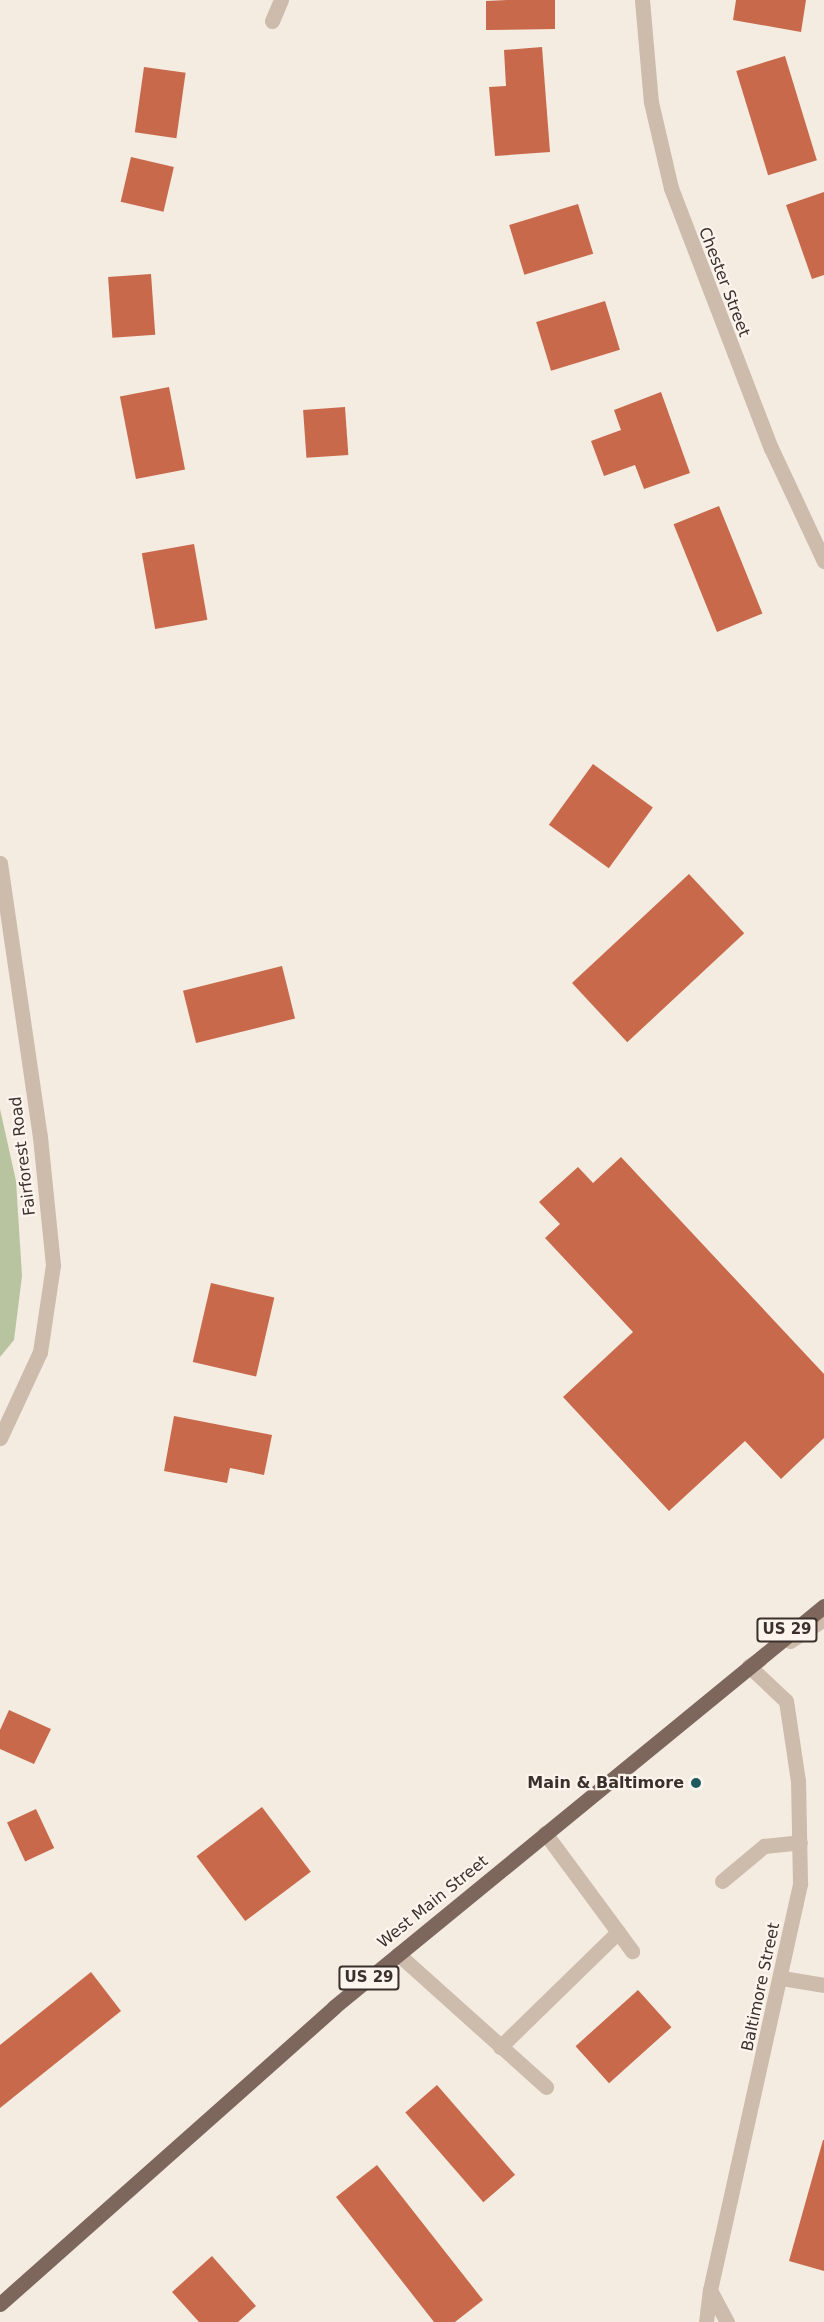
<!DOCTYPE html>
<html>
<head>
<meta charset="utf-8">
<style>
	body { margin:0 }
	#map { position:relative; width:824px; height:2322px; overflow:hidden; background:#f4ebe1; font-family:"DejaVu Sans",sans-serif }
	div>[style] { position:absolute }
	.green>* { inset:0; background:#b8c4a0 }
	.building>* { inset:0; background:#c8694b; transform-origin:0 0 }
	.minor>* { height:15px; margin:-7.5px; padding:0 7.5px; transform-origin:7.5px; border-radius:7.5px; background:#cdbbac }
	.major>* { height:15px; margin:-7.5px; padding:0 7.5px; transform-origin:7.5px; border-radius:7.5px; background:#7d675c }
	.dots>* { width:16px; height:16px; translate:-50% -50%; box-sizing:border-box; border:3px solid #fbf5ee; border-radius:50% }
	span { translate:-50% -50%; white-space:nowrap; text-align:center; line-height:1.15; -webkit-text-stroke:4.5px #fbf5ee; paint-order:stroke }
	.shield-label span { padding:2px 4px; background:#fbf5ee; border:2px solid; border-radius:4px; -webkit-text-stroke-width:0 }
	.shield-label { font-size:15px; color:#3b302b; font-weight:700 }
	.street-label { font-size:16px; color:#3b302b }
	.poi-label { font-size:16px; color:#3b302b; font-weight:700 }
	.right { translate:-100% -50%; text-align:right }
</style>
</head>
<body>
<div id="map">
	<div class="green">
		<i style="clip-path:polygon(0 1109px,16px 1181px,22px 1276px,14px 1340px,0 1357px)"></i>
	</div>
	<div class="building">
		<i style="clip-path:polygon(507px 0,555px 0,555px 29px,486px 30px,486px 1px)"></i>
		<i style="clip-path:polygon(736px 0,806px 0,801px 32px,733px 20px)"></i>
		<i style="clip-path:polygon(542px 47px,550px 152px,495px 156px,489px 87px,506px 86px,504px 50px)"></i>
		<i style="left:785px;top:56px;width:109px;height:51px;rotate:73deg"></i>
		<i style="left:144px;top:67px;width:42px;height:66px;rotate:8deg"></i>
		<i style="left:131px;top:157px;width:44px;height:46px;rotate:13deg"></i>
		<i style="clip-path:polygon(824px 192px,824px 275px,812px 279px,786px 205px)"></i>
		<i style="left:578px;top:204px;width:52px;height:72px;rotate:73deg"></i>
		<i style="left:151px;top:274px;width:61px;height:43px;rotate:86deg"></i>
		<i style="left:605px;top:301px;width:51px;height:72px;rotate:73deg"></i>
		<i style="left:169px;top:387px;width:84px;height:50px;rotate:79deg"></i>
		<i style="clip-path:polygon(661px 392px,690px 473px,644px 489px,635px 465px,604px 476px,591px 441px,621px 430px,614px 410px)"></i>
		<i style="left:345px;top:407px;width:48px;height:42px;rotate:86deg"></i>
		<i style="left:719px;top:506px;width:116px;height:49px;rotate:68deg"></i>
		<i style="left:194px;top:544px;width:77px;height:53px;rotate:80deg"></i>
		<i style="left:593px;top:764px;width:74px;height:75px;rotate:36deg"></i>
		<i style="left:689px;top:874px;width:81px;height:160px;rotate:47deg"></i>
		<i style="left:282px;top:966px;width:54px;height:102px;rotate:76deg"></i>
		<i style="clip-path:polygon(621px 1157px,824px 1374px,824px 1438px,781px 1479px,745px 1441px,669px 1511px,563px 1397px,633px 1332px,545px 1238px,560px 1224px,539px 1202px,578px 1167px,593px 1183px)"></i>
		<i style="left:211px;top:1283px;width:65px;height:81px;rotate:13deg"></i>
		<i style="clip-path:polygon(174px 1416px,272px 1435px,264px 1475px,230px 1468px,227px 1483px,164px 1471px)"></i>
		<i style="clip-path:polygon(9px 1710px,51px 1729px,34px 1764px,0 1749px,0 1730px)"></i>
		<i style="left:262px;top:1807px;width:81px;height:82px;rotate:53deg"></i>
		<i style="left:36px;top:1809px;width:43px;height:32px;rotate:65deg"></i>
		<i style="clip-path:polygon(91px 1972px,121px 2011px,0 2108px,0 2045px)"></i>
		<i style="left:638px;top:1990px;width:50px;height:84px;rotate:48deg"></i>
		<i style="left:437px;top:2085px;width:119px;height:42px;rotate:49deg"></i>
		<i style="clip-path:polygon(823px 2140px,824px 2140px,824px 2271px,789px 2261px)"></i>
		<i style="clip-path:polygon(377px 2165px,483px 2300px,455px 2322px,434px 2322px,336px 2197px)"></i>
		<i style="clip-path:polygon(212px 2256px,256px 2306px,238px 2322px,199px 2322px,172px 2292px)"></i>
	</div>
	<div class="minor">
		<i style="left:642px;top:0;width:102px;rotate:85deg"></i>
		<i style="left:651px;top:102px;width:88px;rotate:76.9deg"></i>
		<i style="left:671px;top:188px;width:279px;rotate:69deg"></i>
		<i style="left:771px;top:448px;width:125px;rotate:64.9deg"></i>
		<i style="left:272px;top:21px;width:23px;rotate:-67deg"></i>
		<i style="left:0;top:863px;width:277px;rotate:81.7deg"></i>
		<i style="left:40px;top:1137px;width:129px;rotate:84.2deg"></i>
		<i style="left:53px;top:1265px;width:88px;rotate:98.5deg"></i>
		<i style="left:40px;top:1352px;width:95px;rotate:114.9deg"></i>
		<i style="left:790px;top:1641px;width:40px;rotate:-32.9deg"></i>
		<i style="left:545px;top:1833px;width:147px;rotate:53.6deg"></i>
		<i style="left:722px;top:1881px;width:55px;rotate:-39.8deg"></i>
		<i style="left:764px;top:1846px;width:36px;rotate:-6deg"></i>
		<i style="left:398px;top:1954px;width:199px;rotate:41.9deg"></i>
		<i style="left:782px;top:1978px;width:43px;rotate:9.5deg"></i>
		<i style="left:500px;top:2047px;width:165px;rotate:-44.3deg"></i>
		<i style="left:706px;top:2322px;width:32px;rotate:-83deg"></i>
		<i style="left:727px;top:2322px;width:36px;rotate:-118deg"></i>
		<i style="left:710px;top:2290px;width:417px;rotate:-77.5deg"></i>
		<i style="left:800px;top:1883px;width:102px;rotate:-91.1deg"></i>
		<i style="left:798px;top:1781px;width:81px;rotate:-98.5deg"></i>
		<i style="left:786px;top:1701px;width:51px;rotate:-136.6deg"></i>
		<i style="left:749px;top:1666px;width:12px;rotate:-31deg"></i>
	</div>
	<div class="major">
		<i style="left:0;top:2304px;width:447px;rotate:-41.6deg"></i>
		<i style="left:334px;top:2007px;width:633px;rotate:-39.3deg"></i>
	</div>
	<div class="dots">
		<i style="left:696px;top:1783px;background:#1f5a5e"></i>
	</div>
	<div class="shield-label">
		<span style="left:787px;top:1630px">US 29</span>
		<span style="left:369px;top:1978px">US 29</span>
	</div>
	<div class="street-label">
		<span style="left:724px;top:282px;rotate:69deg">Chester Street</span>
		<span style="left:23px;top:1156px;rotate:-97deg">Fairforest Road</span>
		<span style="left:433px;top:1902px;rotate:-39deg">West Main Street</span>
		<span style="left:761px;top:1987px;rotate:-78deg">Baltimore Street</span>
	</div>
	<div class="poi-label">
		<span class="right" style="left:684px;top:1783px">Main &amp; Baltimore</span>
	</div>
</div>
</body>
</html>
